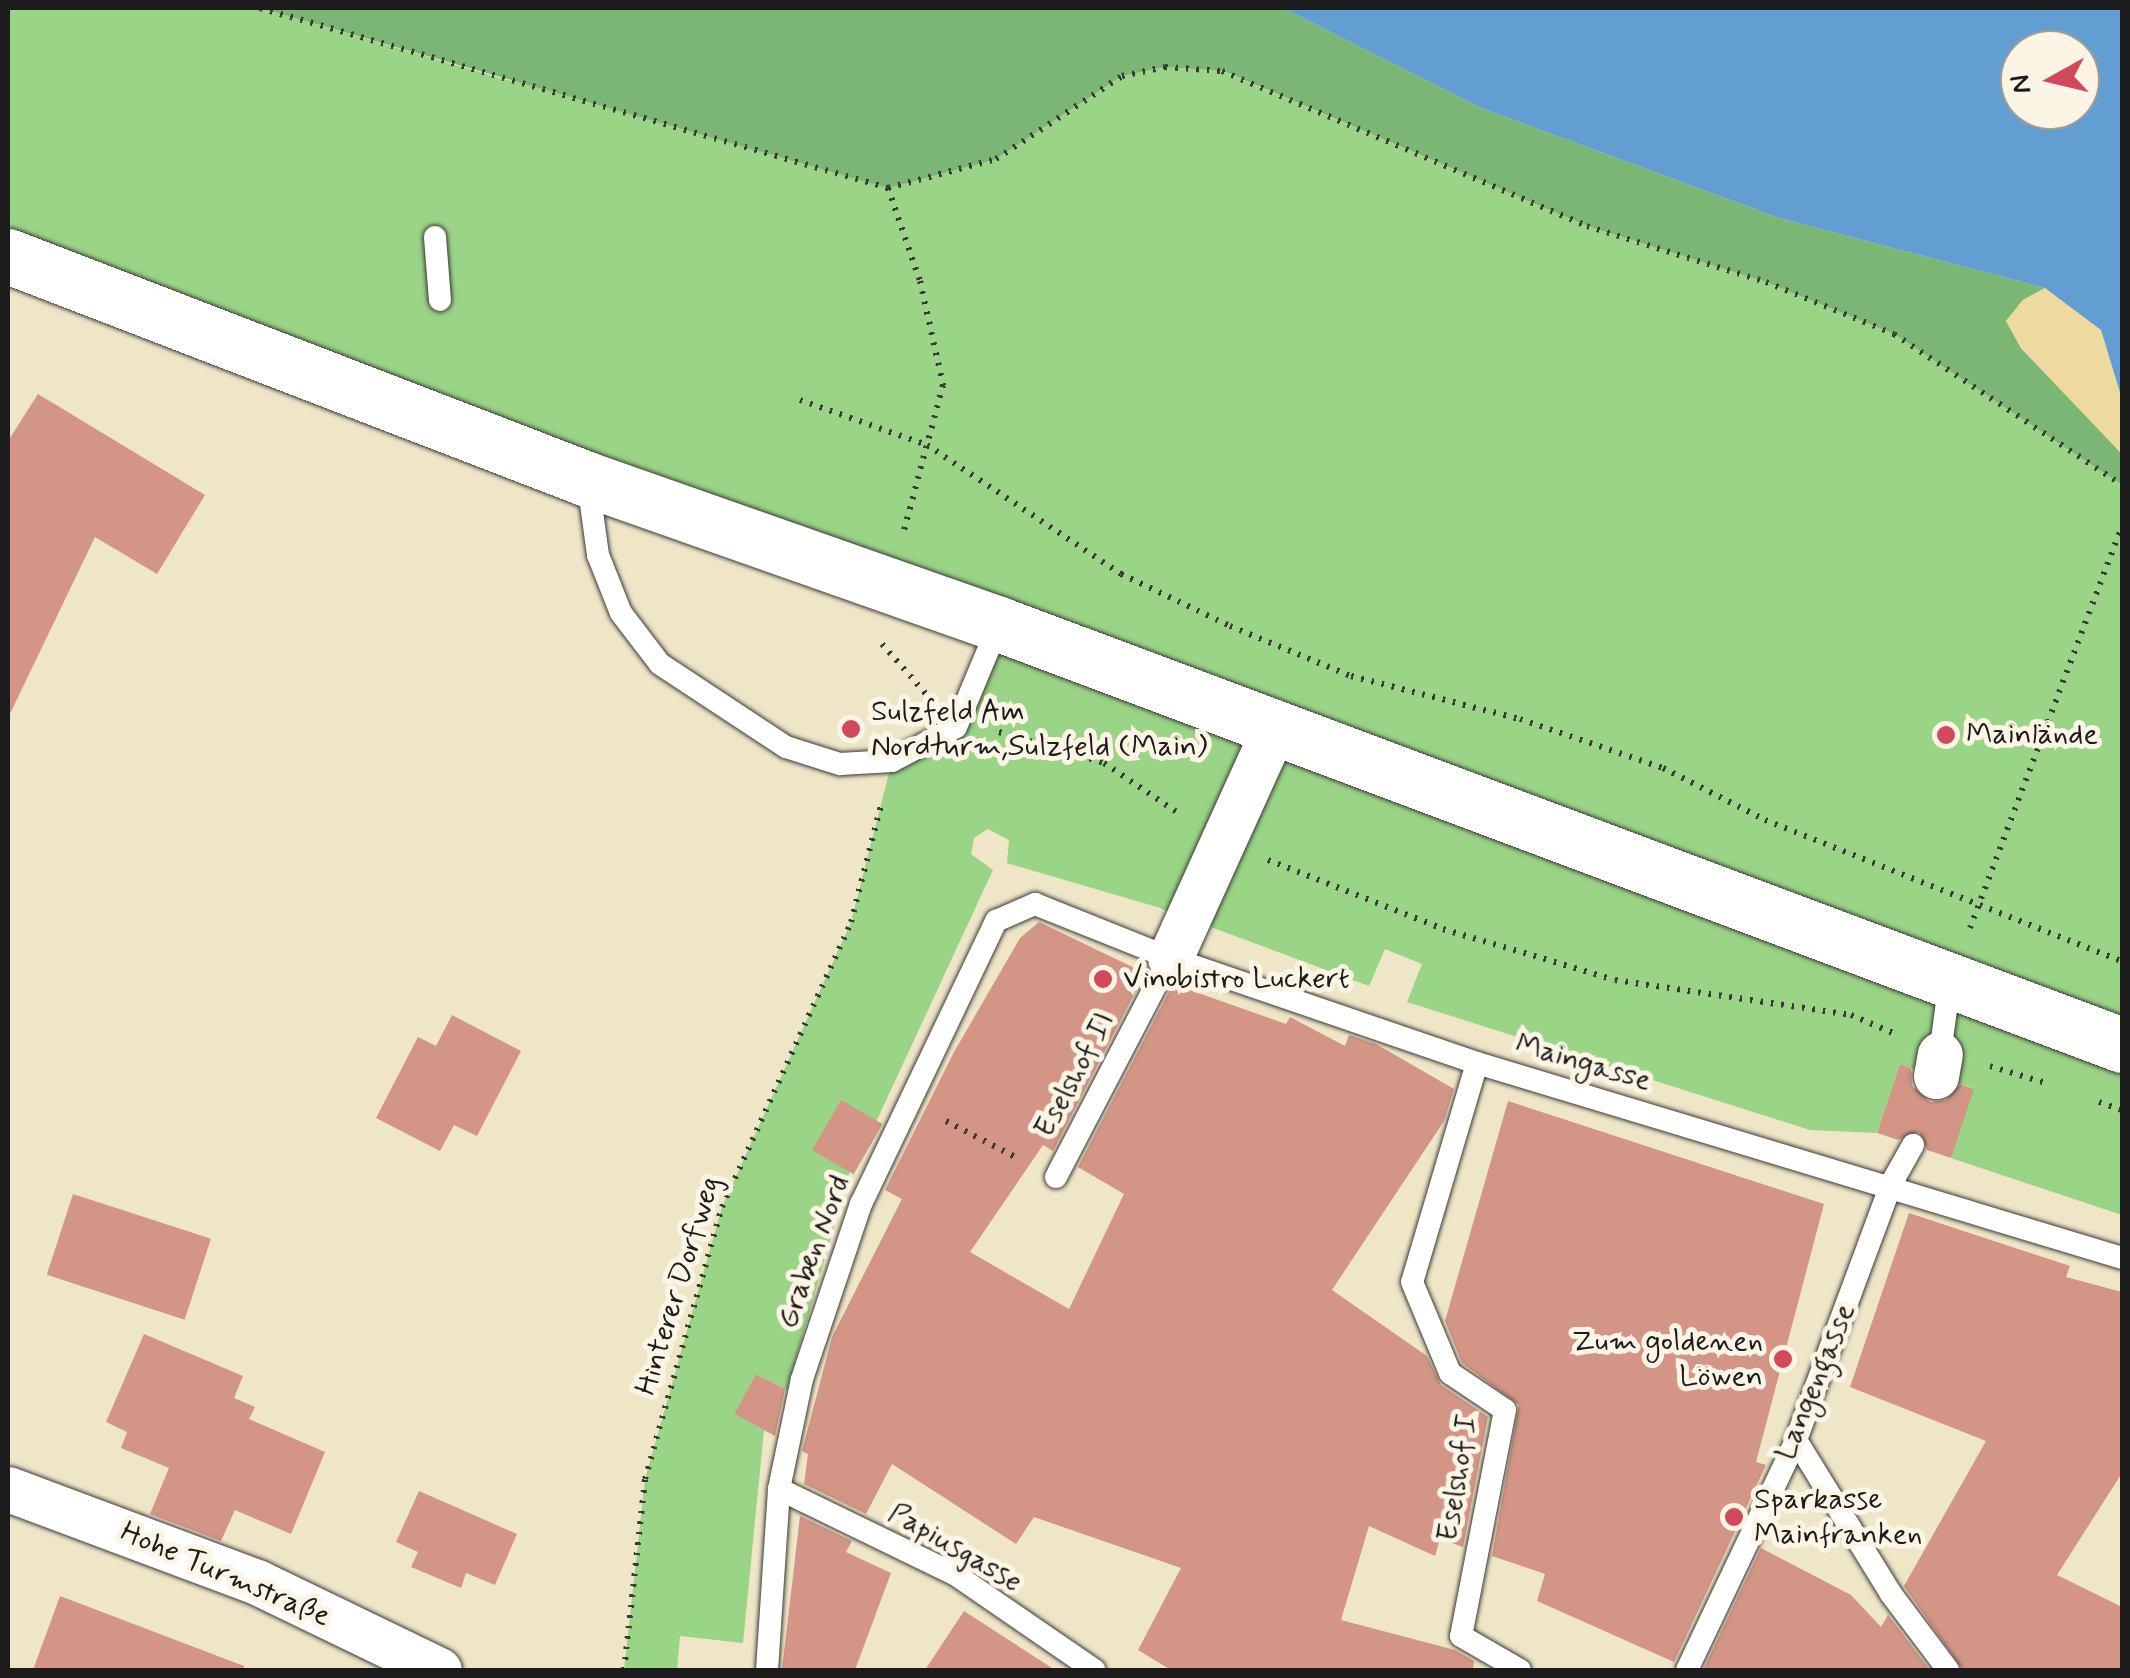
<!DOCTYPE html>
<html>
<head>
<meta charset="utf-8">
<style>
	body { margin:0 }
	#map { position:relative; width:2130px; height:1678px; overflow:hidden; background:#efe6c8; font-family:Mynerve,sans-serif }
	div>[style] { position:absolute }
	.green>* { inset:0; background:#9ad487 }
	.forest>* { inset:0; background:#7bb674 }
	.sand>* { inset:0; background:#eeda9e }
	.water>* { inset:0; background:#639ed3 }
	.building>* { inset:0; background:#d29586; transform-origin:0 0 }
	.path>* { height:6px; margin-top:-3px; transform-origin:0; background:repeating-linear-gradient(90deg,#3c3a36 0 2.5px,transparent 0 10.5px) }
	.roads { filter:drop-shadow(0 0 2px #3c3a36) drop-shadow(0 0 2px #3c3a36) }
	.service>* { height:22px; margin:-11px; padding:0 11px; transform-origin:11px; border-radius:11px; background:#fff }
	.minor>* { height:45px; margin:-22.5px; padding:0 22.5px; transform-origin:22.5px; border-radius:22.5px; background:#fff }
	.secondary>* { height:55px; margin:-27.5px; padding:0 27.5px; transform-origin:27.5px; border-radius:27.5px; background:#fff }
	.dots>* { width:28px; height:28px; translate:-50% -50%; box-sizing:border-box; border:5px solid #fcf5e5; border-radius:50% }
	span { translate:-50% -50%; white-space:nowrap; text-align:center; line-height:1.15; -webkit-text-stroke:10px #fcf5e5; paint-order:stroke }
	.poi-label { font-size:30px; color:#1c1c1c }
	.left { translate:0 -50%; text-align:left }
	.right { translate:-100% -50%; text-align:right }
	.street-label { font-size:30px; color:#1c1c1c }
	.frame { position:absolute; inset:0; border:10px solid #1c1c1c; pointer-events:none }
	.north { position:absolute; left:2000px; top:30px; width:100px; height:100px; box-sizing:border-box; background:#fcf5e5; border:2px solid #a29e95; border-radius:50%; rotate:262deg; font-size:28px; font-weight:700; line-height:40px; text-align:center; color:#1c1c1c }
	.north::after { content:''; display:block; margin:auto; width:35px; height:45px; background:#d1495b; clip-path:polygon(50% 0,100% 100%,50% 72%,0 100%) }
</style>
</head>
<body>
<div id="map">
	<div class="green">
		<i style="clip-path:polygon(8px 8px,260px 8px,507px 80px,996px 159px,1122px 76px,1165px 67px,1222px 71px,1587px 226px,1766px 282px,1894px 334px,2122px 485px,2122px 1215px,1951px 1158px,1973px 1088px,1900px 1064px,1877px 1133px,1810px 1130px,1407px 1002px,1422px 964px,1385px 949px,1369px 986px,1157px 907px,1007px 863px,1009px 840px,988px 829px,974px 838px,971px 854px,993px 870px,877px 1120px,814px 1151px,850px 1171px,787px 1390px,756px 1374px,734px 1414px,764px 1430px,743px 1643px,680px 1636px,677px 1670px,624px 1670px,645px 1479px,722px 1207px,851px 922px,892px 761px,956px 727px,999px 624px,8px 256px)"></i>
	</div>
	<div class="forest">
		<i style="clip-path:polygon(260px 8px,1283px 8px,1479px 107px,1779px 218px,2045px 288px,2023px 300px,2006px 321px,2021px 348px,2122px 454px,2122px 485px,1894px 334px,1766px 282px,1587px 226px,1223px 71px,1165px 67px,1122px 76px,996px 159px,888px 188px)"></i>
	</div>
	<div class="sand">
		<i style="clip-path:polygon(2045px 288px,2101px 330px,2122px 399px,2122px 454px,2021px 348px,2006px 321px,2023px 300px)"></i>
	</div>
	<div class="water">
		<i style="clip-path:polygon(evenodd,1283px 8px,2122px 8px,2122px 399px,2101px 330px,2045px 288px,1779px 218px,1479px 107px,1283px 8px,2020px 50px,2080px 50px,2080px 110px,2020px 110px,2020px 50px)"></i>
	</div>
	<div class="building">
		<i style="clip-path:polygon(38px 394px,205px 495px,157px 574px,95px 537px,8px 718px,8px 441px)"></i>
		<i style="clip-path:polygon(1039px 922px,1145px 973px,1053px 1151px,1043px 1145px,970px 1252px,1069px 1309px,1124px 1194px,1078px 1167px,1173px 984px,1286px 1024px,1290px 1017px,1345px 1046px,1349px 1035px,1376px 1044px,1454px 1089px,1444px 1121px,1332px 1290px,1427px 1356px,1441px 1385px,1488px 1417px,1463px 1547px,1440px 1539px,1435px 1556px,1369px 1526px,1341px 1620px,1455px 1650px,1474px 1661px,1473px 1670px,1171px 1670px,1138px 1650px,1181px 1568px,1034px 1517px,1016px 1544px,892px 1464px,866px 1514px,804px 1484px,808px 1454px,802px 1451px,832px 1337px,902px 1199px,885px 1190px,954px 1052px,1020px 938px)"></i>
		<i style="clip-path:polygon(452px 1015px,521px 1051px,477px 1136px,454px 1125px,440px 1151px,376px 1118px,418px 1037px,436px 1046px)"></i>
		<i style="clip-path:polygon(1900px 1064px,1911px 1068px,1912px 1086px,1930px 1102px,1946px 1100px,1960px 1084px,1974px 1089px,1951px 1158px,1927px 1150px,1919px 1132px,1898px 1140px,1877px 1133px)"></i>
		<i style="left:841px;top:1100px;width:48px;height:58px;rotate:30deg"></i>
		<i style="clip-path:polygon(1508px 1101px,1824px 1204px,1756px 1462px,1766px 1465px,1674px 1662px,1537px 1601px,1545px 1574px,1492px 1556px,1519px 1405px,1462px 1363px,1445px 1321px)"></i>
		<i style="left:73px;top:1194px;width:145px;height:85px;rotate:18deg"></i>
		<i style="clip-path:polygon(1909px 1213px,2070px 1266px,2066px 1277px,2122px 1292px,2122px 1473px,2057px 1575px,2122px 1607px,2122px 1670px,1963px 1670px,1904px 1586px,1986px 1441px,1850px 1387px)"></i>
		<i style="clip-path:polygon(144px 1334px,243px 1376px,234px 1398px,255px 1407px,249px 1419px,325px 1452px,291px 1534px,235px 1510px,221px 1541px,150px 1514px,169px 1468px,121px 1448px,127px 1432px,106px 1422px)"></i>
		<i style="clip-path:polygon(756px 1374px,785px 1389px,775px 1436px,734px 1414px)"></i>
		<i style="clip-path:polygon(419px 1491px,517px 1534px,495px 1585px,466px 1573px,461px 1588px,411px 1567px,418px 1552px,396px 1542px)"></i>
		<i style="clip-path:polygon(800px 1516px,852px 1541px,846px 1552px,891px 1573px,855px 1670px,782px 1670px)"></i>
		<i style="clip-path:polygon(1761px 1548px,1851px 1595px,1881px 1627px,1888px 1615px,1930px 1670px,1703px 1670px)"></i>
		<i style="clip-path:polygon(60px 1596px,244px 1666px,244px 1670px,33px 1670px)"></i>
		<i style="clip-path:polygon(964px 1611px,1055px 1670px,925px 1670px)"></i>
	</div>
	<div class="path">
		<i style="left:260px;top:8px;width:653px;rotate:15.99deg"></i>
		<i style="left:888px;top:188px;width:112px;rotate:-15deg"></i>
		<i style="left:996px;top:159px;width:151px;rotate:-33.4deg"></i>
		<i style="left:1122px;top:76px;width:44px;rotate:-11.8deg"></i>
		<i style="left:1165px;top:67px;width:57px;rotate:4deg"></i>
		<i style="left:1222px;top:71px;width:397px;rotate:23deg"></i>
		<i style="left:1587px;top:226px;width:188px;rotate:17.4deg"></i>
		<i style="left:1766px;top:282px;width:138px;rotate:22.1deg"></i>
		<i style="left:1894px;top:334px;width:273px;rotate:33.5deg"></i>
		<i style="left:888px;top:188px;width:98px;rotate:71deg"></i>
		<i style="left:920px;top:281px;width:107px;rotate:77.5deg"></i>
		<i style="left:943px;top:385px;width:154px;rotate:105deg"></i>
		<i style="left:800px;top:400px;width:135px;rotate:19.5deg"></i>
		<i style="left:927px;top:445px;width:233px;rotate:33.6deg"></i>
		<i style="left:1121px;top:574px;width:121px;rotate:25.5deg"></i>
		<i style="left:1230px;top:626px;width:131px;rotate:22.5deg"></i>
		<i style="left:1351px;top:676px;width:174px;rotate:14.3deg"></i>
		<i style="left:1520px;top:719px;width:151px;rotate:18.9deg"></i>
		<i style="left:1663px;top:768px;width:114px;rotate:27deg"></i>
		<i style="left:1765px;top:820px;width:384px;rotate:21.6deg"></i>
		<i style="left:882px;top:644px;width:68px;rotate:48.6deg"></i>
		<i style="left:999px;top:732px;width:109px;rotate:16.4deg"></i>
		<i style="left:1104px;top:763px;width:93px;rotate:34deg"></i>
		<i style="left:1268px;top:860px;width:188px;rotate:21.5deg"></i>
		<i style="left:1443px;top:929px;width:179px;rotate:16.5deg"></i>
		<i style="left:1615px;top:980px;width:239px;rotate:8.4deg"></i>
		<i style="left:1851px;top:1015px;width:46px;rotate:23.2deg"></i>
		<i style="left:1970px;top:928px;width:430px;rotate:-69.3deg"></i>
		<i style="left:1990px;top:1066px;width:62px;rotate:17deg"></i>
		<i style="left:2099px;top:1102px;width:24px;rotate:19deg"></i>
		<i style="left:946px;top:1121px;width:82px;rotate:27.5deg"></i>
		<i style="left:624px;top:1670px;width:192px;rotate:-83.7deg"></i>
		<i style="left:645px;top:1479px;width:283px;rotate:-74.2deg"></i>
		<i style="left:722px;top:1207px;width:313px;rotate:-65.6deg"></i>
		<i style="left:851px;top:922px;width:125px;rotate:-75.6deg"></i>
	</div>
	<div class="roads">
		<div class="service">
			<i style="left:435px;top:237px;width:63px;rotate:85.5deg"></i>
			<i style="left:588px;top:482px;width:74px;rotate:82.2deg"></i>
			<i style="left:598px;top:555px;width:62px;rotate:68.4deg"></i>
			<i style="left:621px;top:613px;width:64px;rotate:52.6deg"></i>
			<i style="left:660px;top:664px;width:151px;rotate:33.4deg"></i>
			<i style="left:786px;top:747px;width:57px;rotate:17.5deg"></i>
			<i style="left:840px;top:764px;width:52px;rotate:-3.3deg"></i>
			<i style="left:892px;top:761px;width:72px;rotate:-28deg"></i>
			<i style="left:956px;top:727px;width:112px;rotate:-67.3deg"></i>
			<i style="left:1940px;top:1054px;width:75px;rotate:-82.3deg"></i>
			<i style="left:1477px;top:1063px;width:228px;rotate:106.5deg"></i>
			<i style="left:1412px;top:1282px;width:99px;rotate:67.3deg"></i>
			<i style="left:1450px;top:1373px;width:66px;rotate:33.9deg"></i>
			<i style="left:1505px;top:1410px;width:230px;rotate:101deg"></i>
			<i style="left:1461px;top:1636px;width:68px;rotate:30deg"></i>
			<i style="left:1056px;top:1177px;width:247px;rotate:-62.5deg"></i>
			<i style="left:1796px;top:1440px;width:181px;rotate:58.3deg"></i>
			<i style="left:1891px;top:1594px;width:95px;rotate:53.1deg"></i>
			<i style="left:779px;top:1489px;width:197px;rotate:25.9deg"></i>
			<i style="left:956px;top:1575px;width:168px;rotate:34.5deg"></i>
			<i style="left:767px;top:1670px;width:181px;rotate:-86.2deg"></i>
			<i style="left:779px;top:1489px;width:112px;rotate:-78.2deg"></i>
			<i style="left:802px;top:1379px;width:185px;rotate:-71.4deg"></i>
			<i style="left:861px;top:1204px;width:314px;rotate:-64.5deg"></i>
			<i style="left:996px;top:921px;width:43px;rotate:-23.6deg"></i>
			<i style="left:1035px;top:904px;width:145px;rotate:21.8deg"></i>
			<i style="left:1170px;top:958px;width:324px;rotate:18.9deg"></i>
			<i style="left:1477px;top:1063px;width:674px;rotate:16.82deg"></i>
			<i style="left:1687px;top:1670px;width:255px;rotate:-64.6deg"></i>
			<i style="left:1796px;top:1440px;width:273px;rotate:-69.6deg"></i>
			<i style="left:1891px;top:1184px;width:45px;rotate:-60.6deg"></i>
		</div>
		<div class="minor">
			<i style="left:1170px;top:958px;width:254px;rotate:-65.6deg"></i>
			<i style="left:1936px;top:1076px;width:22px;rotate:-80deg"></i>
			<i style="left:8px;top:1489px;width:266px;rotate:20.5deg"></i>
			<i style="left:257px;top:1582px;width:202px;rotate:25.8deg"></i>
		</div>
		<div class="secondary">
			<i style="left:8px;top:256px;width:620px;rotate:21.06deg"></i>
			<i style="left:587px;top:479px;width:437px;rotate:19.4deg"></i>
			<i style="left:999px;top:624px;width:1199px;rotate:20.55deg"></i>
		</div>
	</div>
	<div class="dots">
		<i style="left:851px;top:729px;background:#d1495b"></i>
		<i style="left:1946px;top:735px;background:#d1495b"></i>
		<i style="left:1103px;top:979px;background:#d1495b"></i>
		<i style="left:1783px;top:1359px;background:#d1495b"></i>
		<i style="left:1734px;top:1517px;background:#d1495b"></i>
	</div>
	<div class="poi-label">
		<span class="left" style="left:871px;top:729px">Sulzfeld Am<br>Nordturm,Sulzfeld (Main)</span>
		<span class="left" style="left:1966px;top:735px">Mainlände</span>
		<span class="left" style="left:1123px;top:979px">Vinobistro Luckert</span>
		<span class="right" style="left:1763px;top:1359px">Zum goldenen<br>Löwen</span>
		<span class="left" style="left:1754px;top:1517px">Sparkasse<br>Mainfranken</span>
	</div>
	<div class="street-label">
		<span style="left:1583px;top:1063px;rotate:16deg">Maingasse</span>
		<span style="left:1075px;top:1075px;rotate:-62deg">Eselshof II</span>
		<span style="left:814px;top:1252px;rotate:-70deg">Graben Nord</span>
		<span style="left:679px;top:1286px;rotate:-73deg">Hinterer Dorfweg</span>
		<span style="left:1816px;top:1382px;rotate:-68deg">Langengasse</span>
		<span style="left:1458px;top:1478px;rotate:-81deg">Eselshof I</span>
		<span style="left:955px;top:1548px;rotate:30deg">Papiusgasse</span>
		<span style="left:225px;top:1575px;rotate:23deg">Hohe Turmstraße</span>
	</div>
	<div class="frame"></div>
	<div class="north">N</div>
</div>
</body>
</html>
